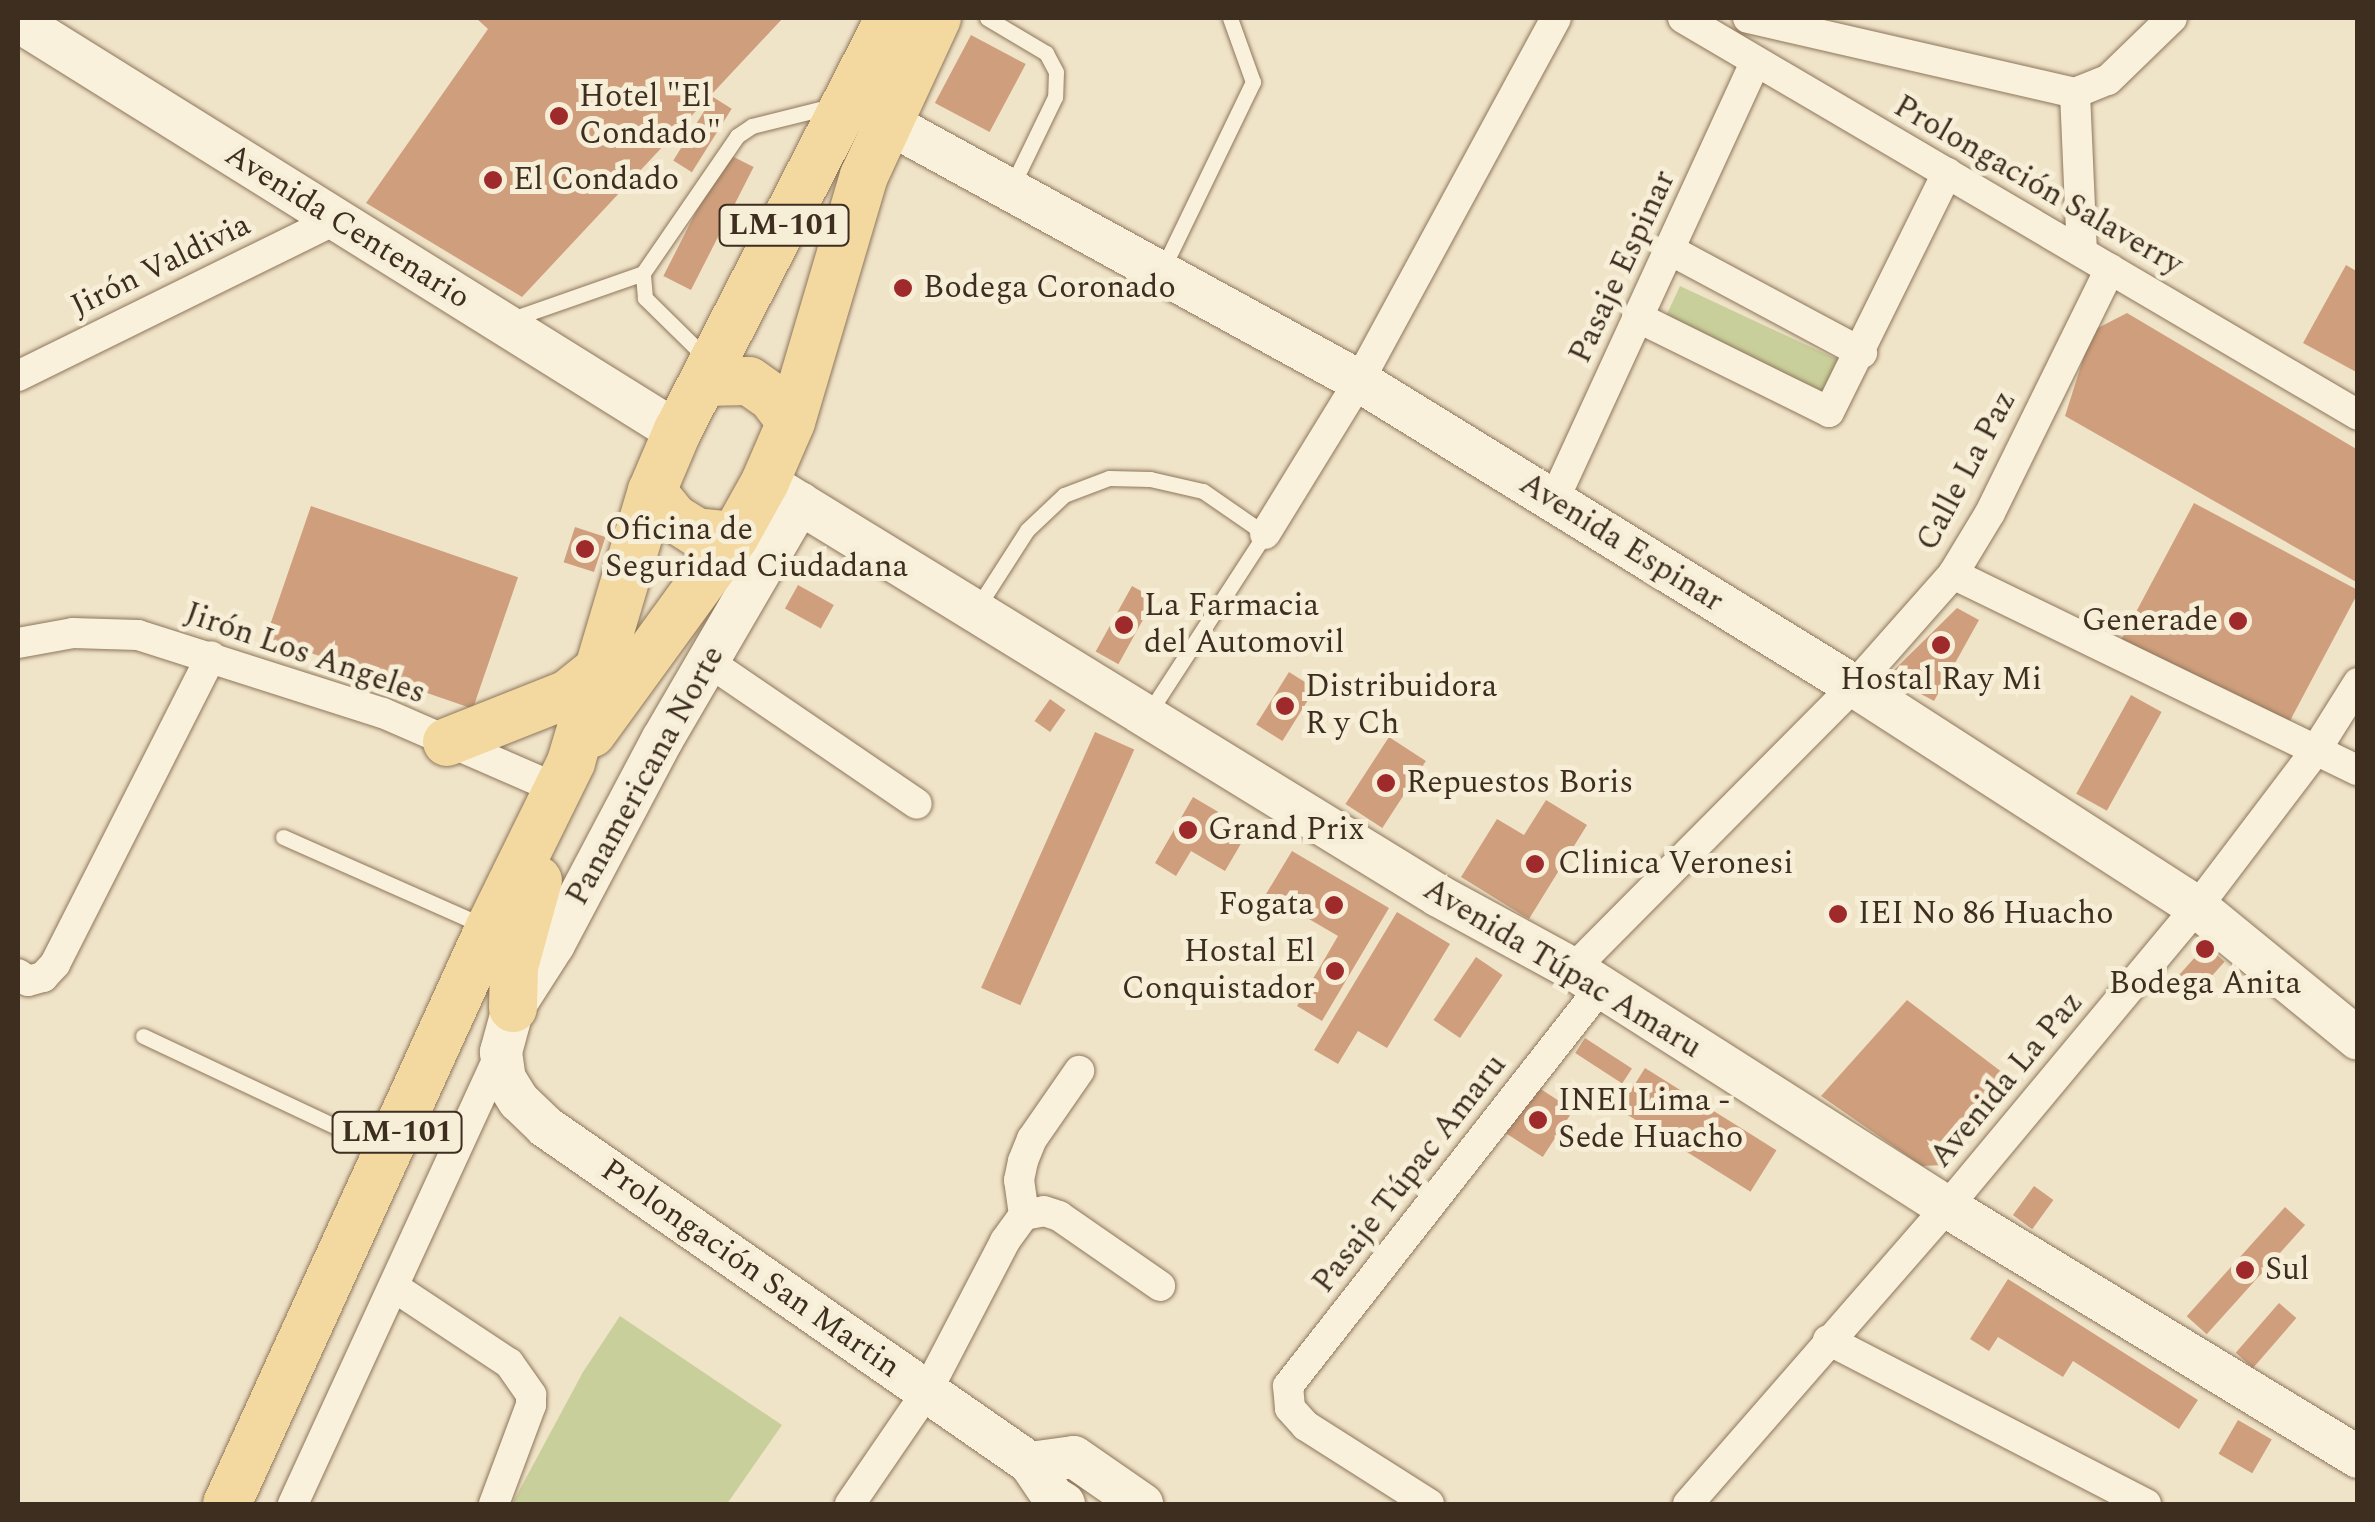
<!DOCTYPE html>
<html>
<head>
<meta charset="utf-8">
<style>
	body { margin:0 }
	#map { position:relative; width:2375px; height:1522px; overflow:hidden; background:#f0e4c8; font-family:Spectral,serif }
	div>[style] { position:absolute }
	.green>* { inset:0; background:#c9cf9b; transform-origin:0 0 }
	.building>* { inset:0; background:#cf9f7d; transform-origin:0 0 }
	.roads { filter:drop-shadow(0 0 2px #8d765c) drop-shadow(0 0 2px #8d765c) }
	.lane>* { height:15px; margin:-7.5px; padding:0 7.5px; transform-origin:7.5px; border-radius:7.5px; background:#faf1dc }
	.street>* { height:30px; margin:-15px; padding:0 15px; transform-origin:15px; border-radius:15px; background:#faf1dc }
	.secondary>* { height:42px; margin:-21px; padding:0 21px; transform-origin:21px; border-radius:21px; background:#faf1dc }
	.primary>* { height:48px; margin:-24px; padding:0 24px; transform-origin:24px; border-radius:24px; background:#f3d9a0 }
	.dots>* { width:28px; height:28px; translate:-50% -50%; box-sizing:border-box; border:5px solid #f7eed8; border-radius:50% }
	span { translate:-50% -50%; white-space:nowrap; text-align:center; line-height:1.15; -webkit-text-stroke:10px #f7eed8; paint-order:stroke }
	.shield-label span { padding:2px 8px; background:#f7eed8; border:2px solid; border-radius:8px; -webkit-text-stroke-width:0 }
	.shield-label { font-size:30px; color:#3d2e20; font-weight:700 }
	.poi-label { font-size:32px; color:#3d2e20 }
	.left { translate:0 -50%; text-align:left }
	.right { translate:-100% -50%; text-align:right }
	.street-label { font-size:32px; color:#3d2e20 }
	.frame { position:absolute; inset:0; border:20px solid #3d2e20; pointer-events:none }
</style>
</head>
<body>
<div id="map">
	<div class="green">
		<i style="left:1680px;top:286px;width:174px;height:46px;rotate:25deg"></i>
		<i style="clip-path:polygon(620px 1316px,782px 1425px,727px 1504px,512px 1504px,583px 1372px)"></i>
	</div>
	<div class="building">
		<i style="clip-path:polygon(476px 18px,783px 18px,522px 297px,366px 203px,488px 29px)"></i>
		<i style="left:971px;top:35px;width:62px;height:77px;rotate:28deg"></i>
		<i style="left:713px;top:97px;width:22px;height:75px;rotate:32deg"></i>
		<i style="left:726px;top:153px;width:31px;height:138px;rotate:27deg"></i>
		<i style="clip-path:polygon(2346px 265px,2358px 272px,2358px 373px,2303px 343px)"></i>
		<i style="clip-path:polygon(2127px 313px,2358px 450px,2358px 583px,2065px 416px,2092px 331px)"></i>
		<i style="left:2194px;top:503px;width:187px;height:158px;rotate:28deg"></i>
		<i style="left:311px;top:506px;width:219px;height:139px;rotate:19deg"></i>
		<i style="left:575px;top:527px;width:32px;height:37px;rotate:18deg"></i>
		<i style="left:798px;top:585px;width:41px;height:27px;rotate:29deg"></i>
		<i style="left:1132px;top:586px;width:26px;height:75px;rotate:29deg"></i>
		<i style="clip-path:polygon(1957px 608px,1979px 620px,1934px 701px,1895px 680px,1894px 670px)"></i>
		<i style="left:1289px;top:672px;width:31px;height:62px;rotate:32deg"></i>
		<i style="left:2131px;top:695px;width:35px;height:113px;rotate:29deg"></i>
		<i style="left:1050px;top:699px;width:19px;height:27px;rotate:35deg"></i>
		<i style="left:1095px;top:732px;width:43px;height:280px;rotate:24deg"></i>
		<i style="left:1389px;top:737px;width:44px;height:80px;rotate:33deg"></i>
		<i style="clip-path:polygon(1193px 797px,1249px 830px,1225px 871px,1191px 851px,1176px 876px,1155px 863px)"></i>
		<i style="clip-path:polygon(1546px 800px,1587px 825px,1529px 919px,1461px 877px,1497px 819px,1524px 835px)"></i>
		<i style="clip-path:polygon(1292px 851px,1389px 908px,1322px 1021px,1297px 1006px,1338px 936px,1266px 894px)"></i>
		<i style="clip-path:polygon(1397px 912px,1450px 944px,1387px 1048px,1358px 1031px,1338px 1064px,1314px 1050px)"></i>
		<i style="left:2206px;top:945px;width:25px;height:45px;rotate:42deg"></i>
		<i style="left:1476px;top:957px;width:32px;height:76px;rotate:34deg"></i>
		<i style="clip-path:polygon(1907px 1000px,2011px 1079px,1944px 1165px,1922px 1166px,1821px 1096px)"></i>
		<i style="left:1585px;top:1038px;width:56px;height:18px;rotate:33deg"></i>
		<i style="left:1645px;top:1068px;width:155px;height:49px;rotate:32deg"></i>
		<i style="left:1533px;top:1084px;width:48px;height:56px;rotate:33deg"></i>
		<i style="left:2034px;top:1186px;width:24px;height:36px;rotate:36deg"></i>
		<i style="left:2285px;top:1207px;width:27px;height:147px;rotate:42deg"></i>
		<i style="clip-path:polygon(2008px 1279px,2198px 1400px,2179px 1429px,2073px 1361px,2063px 1377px,1998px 1337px,1989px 1351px,1970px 1339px)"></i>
		<i style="left:2279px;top:1303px;width:23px;height:66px;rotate:41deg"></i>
		<i style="left:2238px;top:1420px;width:39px;height:39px;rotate:30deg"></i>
	</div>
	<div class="roads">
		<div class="lane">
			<i style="left:987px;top:18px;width:69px;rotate:30.7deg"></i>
			<i style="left:1046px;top:53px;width:21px;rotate:62deg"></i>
			<i style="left:1056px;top:72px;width:25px;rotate:92deg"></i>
			<i style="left:1055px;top:97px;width:99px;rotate:115.8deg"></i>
			<i style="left:1163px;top:268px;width:207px;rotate:-64.2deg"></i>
			<i style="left:1253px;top:82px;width:68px;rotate:-109.8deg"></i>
			<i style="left:509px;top:320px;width:142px;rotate:-19.3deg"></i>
			<i style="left:706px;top:358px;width:86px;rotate:-135.5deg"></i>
			<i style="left:645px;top:298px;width:25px;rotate:-95deg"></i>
			<i style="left:643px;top:273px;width:166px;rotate:-55.5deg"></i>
			<i style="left:737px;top:136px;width:18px;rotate:-34deg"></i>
			<i style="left:752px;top:126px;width:87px;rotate:-14deg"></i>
			<i style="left:977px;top:608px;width:93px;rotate:-57.3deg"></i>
			<i style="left:1027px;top:530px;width:51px;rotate:-43.4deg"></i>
			<i style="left:1064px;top:495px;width:48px;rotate:-20.7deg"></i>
			<i style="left:1109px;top:478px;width:41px;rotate:1.4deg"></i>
			<i style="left:1150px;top:479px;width:54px;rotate:12.8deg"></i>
			<i style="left:1203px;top:491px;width:75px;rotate:34.7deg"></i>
			<i style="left:1265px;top:534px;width:215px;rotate:123deg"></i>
			<i style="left:283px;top:837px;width:222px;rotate:23.9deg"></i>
			<i style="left:143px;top:1036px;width:268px;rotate:25.2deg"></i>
		</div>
		<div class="street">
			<i style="left:1683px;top:18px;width:783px;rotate:30.46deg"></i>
			<i style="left:1748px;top:18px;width:335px;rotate:12.9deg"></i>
			<i style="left:2075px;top:93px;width:35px;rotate:-22deg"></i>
			<i style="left:2108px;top:80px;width:89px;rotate:-44.1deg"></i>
			<i style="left:2075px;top:93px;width:159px;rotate:87.5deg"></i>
			<i style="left:1670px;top:250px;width:218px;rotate:28.2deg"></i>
			<i style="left:1637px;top:317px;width:214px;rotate:26.3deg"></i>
			<i style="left:1829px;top:412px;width:267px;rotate:-63.7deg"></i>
			<i style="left:18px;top:376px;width:353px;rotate:-26.2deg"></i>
			<i style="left:1553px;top:502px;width:485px;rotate:-65.3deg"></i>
			<i style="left:1265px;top:534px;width:180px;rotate:-58.4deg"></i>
			<i style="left:1359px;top:381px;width:413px;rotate:-61.5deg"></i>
			<i style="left:1953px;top:574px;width:450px;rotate:25.9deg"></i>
			<i style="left:18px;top:643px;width:56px;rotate:-10.3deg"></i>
			<i style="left:73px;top:633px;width:65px;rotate:1.8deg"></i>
			<i style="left:138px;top:635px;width:257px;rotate:17.7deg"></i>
			<i style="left:383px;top:713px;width:193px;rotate:23.5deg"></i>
			<i style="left:706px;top:660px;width:255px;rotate:34.3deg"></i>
			<i style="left:1573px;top:969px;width:399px;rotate:-45.2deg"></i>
			<i style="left:1854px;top:686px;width:149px;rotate:-48.5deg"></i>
			<i style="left:1953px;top:574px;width:71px;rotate:-58.8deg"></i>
			<i style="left:1990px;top:513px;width:272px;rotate:-63.8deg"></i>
			<i style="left:18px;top:974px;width:12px;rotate:35deg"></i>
			<i style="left:28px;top:981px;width:16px;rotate:-15deg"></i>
			<i style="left:43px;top:977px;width:18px;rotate:-47deg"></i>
			<i style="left:55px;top:964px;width:345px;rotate:-63.1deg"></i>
			<i style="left:1024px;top:1215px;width:35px;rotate:-98deg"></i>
			<i style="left:1019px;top:1180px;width:19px;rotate:-78deg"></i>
			<i style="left:1023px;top:1161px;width:24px;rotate:-68deg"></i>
			<i style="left:1032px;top:1139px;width:83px;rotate:-55.3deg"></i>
			<i style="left:394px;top:1287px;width:138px;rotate:33.5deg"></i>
			<i style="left:509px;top:1363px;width:39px;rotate:55deg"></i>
			<i style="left:531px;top:1395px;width:10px;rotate:90deg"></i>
			<i style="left:531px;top:1405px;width:106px;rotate:110.5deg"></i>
			<i style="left:1828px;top:1340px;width:358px;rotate:27.3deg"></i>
			<i style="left:293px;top:1504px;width:498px;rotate:-65.3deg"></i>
			<i style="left:850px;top:1504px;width:135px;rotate:-55.6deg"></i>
			<i style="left:926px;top:1393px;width:171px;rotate:-62.5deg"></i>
			<i style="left:1005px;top:1241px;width:32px;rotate:-54deg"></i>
			<i style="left:1024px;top:1215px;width:20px;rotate:-11deg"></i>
			<i style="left:1044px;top:1211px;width:16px;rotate:18deg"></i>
			<i style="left:1059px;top:1216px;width:123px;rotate:34.7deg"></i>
			<i style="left:1429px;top:1504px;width:146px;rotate:-147.6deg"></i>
			<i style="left:1306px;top:1426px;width:24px;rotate:-132deg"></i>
			<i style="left:1290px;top:1408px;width:22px;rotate:-95deg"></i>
			<i style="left:1288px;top:1386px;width:507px;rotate:-51.89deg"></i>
			<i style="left:1688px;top:1504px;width:394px;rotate:-48.9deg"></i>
			<i style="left:1947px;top:1207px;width:391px;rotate:-50.2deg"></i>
			<i style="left:2197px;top:907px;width:193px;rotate:-52.8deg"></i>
			<i style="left:2314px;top:753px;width:83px;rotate:-57.8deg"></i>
		</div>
		<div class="secondary">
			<i style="left:18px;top:21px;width:777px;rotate:31.95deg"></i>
			<i style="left:857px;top:106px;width:572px;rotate:28.71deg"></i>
			<i style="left:1359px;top:381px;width:581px;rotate:31.64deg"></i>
			<i style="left:1854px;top:686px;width:408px;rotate:32.8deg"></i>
			<i style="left:2197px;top:907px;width:208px;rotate:39.3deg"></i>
			<i style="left:765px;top:482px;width:791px;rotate:31.56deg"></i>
			<i style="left:1439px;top:896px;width:153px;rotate:28.6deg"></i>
			<i style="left:1573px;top:969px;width:443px;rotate:32.5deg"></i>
			<i style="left:1947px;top:1207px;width:481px;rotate:31.3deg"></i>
			<i style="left:800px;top:503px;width:274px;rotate:120.2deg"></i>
			<i style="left:662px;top:740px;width:231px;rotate:117.9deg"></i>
			<i style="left:554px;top:944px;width:76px;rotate:122.6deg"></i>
			<i style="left:513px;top:1008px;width:46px;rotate:105.3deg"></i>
			<i style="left:501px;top:1052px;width:27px;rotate:82deg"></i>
			<i style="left:505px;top:1079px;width:26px;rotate:58deg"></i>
			<i style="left:519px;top:1101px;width:37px;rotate:44deg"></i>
			<i style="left:546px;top:1127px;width:589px;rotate:34.77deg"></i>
			<i style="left:1030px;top:1463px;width:41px;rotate:55.9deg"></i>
			<i style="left:1053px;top:1497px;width:13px;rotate:32deg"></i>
			<i style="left:1030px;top:1463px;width:44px;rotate:-7.8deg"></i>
			<i style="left:1074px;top:1457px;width:83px;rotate:34.7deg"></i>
		</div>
		<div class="primary">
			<i style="left:703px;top:382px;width:46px;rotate:-1.2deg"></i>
			<i style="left:749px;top:381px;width:28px;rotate:35deg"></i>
			<i style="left:772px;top:397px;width:31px;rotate:53deg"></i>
			<i style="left:652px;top:491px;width:35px;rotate:51deg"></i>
			<i style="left:674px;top:518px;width:26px;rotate:32deg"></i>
			<i style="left:696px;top:532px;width:39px;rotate:6deg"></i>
			<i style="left:592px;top:733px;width:243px;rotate:-54deg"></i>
			<i style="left:735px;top:536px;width:62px;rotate:-60.9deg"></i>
			<i style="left:765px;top:482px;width:65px;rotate:-66.6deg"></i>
			<i style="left:791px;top:422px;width:257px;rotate:-73.5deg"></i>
			<i style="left:864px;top:176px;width:174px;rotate:-65.2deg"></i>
			<i style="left:447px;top:742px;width:130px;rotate:-21.6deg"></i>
			<i style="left:568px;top:694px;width:40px;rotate:-39deg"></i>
			<i style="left:513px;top:1008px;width:41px;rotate:-88.6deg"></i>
			<i style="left:514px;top:967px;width:90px;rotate:-74.6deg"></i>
			<i style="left:227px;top:1504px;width:632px;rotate:-65.5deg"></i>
			<i style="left:489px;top:929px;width:186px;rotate:-63.8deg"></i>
			<i style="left:571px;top:762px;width:283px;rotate:-73.4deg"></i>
			<i style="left:652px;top:491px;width:64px;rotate:-67deg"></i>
			<i style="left:677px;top:432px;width:466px;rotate:-62.8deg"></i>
		</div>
	</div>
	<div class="dots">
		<i style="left:559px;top:116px;background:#9e2a2b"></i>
		<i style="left:493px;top:180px;background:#9e2a2b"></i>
		<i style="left:903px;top:288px;background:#9e2a2b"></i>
		<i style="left:585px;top:549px;background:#9e2a2b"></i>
		<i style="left:2238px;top:621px;background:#9e2a2b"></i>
		<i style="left:1124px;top:625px;background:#9e2a2b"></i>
		<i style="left:1941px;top:645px;background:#9e2a2b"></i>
		<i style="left:1285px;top:706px;background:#9e2a2b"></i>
		<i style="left:1386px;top:783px;background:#9e2a2b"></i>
		<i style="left:1188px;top:830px;background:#9e2a2b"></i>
		<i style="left:1535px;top:864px;background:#9e2a2b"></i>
		<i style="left:1334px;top:905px;background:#9e2a2b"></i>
		<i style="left:1838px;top:914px;background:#9e2a2b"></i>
		<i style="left:2205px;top:949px;background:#9e2a2b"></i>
		<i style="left:1335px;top:971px;background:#9e2a2b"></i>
		<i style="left:1538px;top:1120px;background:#9e2a2b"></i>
		<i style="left:2245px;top:1270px;background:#9e2a2b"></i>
	</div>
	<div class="shield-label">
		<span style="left:784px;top:225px">LM-101</span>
		<span style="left:397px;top:1132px">LM-101</span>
	</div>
	<div class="poi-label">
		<span class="left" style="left:579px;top:116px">Hotel "El<br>Condado"</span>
		<span class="left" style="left:513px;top:180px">El Condado</span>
		<span class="left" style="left:923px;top:288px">Bodega Coronado</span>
		<span class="left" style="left:605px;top:549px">Oficina de<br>Seguridad Ciudadana</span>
		<span class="left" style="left:1144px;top:625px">La Farmacia<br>del Automovil</span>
		<span class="right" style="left:2218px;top:621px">Generade</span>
		<span style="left:1941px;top:680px">Hostal Ray Mi</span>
		<span class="left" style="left:1305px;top:706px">Distribuidora<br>R y Ch</span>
		<span class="left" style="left:1406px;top:783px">Repuestos Boris</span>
		<span class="left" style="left:1208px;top:830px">Grand Prix</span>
		<span class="left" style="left:1558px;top:864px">Clinica Veronesi</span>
		<span class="right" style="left:1314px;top:905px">Fogata</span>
		<span class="left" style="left:1858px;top:914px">IEI No 86 Huacho</span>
		<span class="right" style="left:1315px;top:971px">Hostal El<br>Conquistador</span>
		<span style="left:2205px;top:984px">Bodega Anita</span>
		<span class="left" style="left:1558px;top:1120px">INEI Lima -<br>Sede Huacho</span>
		<span class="left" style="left:2265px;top:1270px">Sul</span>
	</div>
	<div class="street-label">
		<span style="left:2038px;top:186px;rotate:30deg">Prolongación Salaverry</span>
		<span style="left:347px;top:227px;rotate:32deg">Avenida Centenario</span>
		<span style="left:161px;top:266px;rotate:-26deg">Jirón Valdivia</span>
		<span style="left:1623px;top:267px;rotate:-65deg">Pasaje Espinar</span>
		<span style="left:1967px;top:471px;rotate:-62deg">Calle La Paz</span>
		<span style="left:1621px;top:543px;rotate:32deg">Avenida Espinar</span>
		<span style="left:305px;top:654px;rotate:19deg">Jirón Los Angeles</span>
		<span style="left:646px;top:776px;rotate:-61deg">Panamericana Norte</span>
		<span style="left:1562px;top:969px;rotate:31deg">Avenida Túpac Amaru</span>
		<span style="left:2007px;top:1080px;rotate:-50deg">Avenida La Paz</span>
		<span style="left:1410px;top:1174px;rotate:-52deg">Pasaje Túpac Amaru</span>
		<span style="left:750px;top:1269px;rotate:35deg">Prolongación San Martin</span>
	</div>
	<div class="frame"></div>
</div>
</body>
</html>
